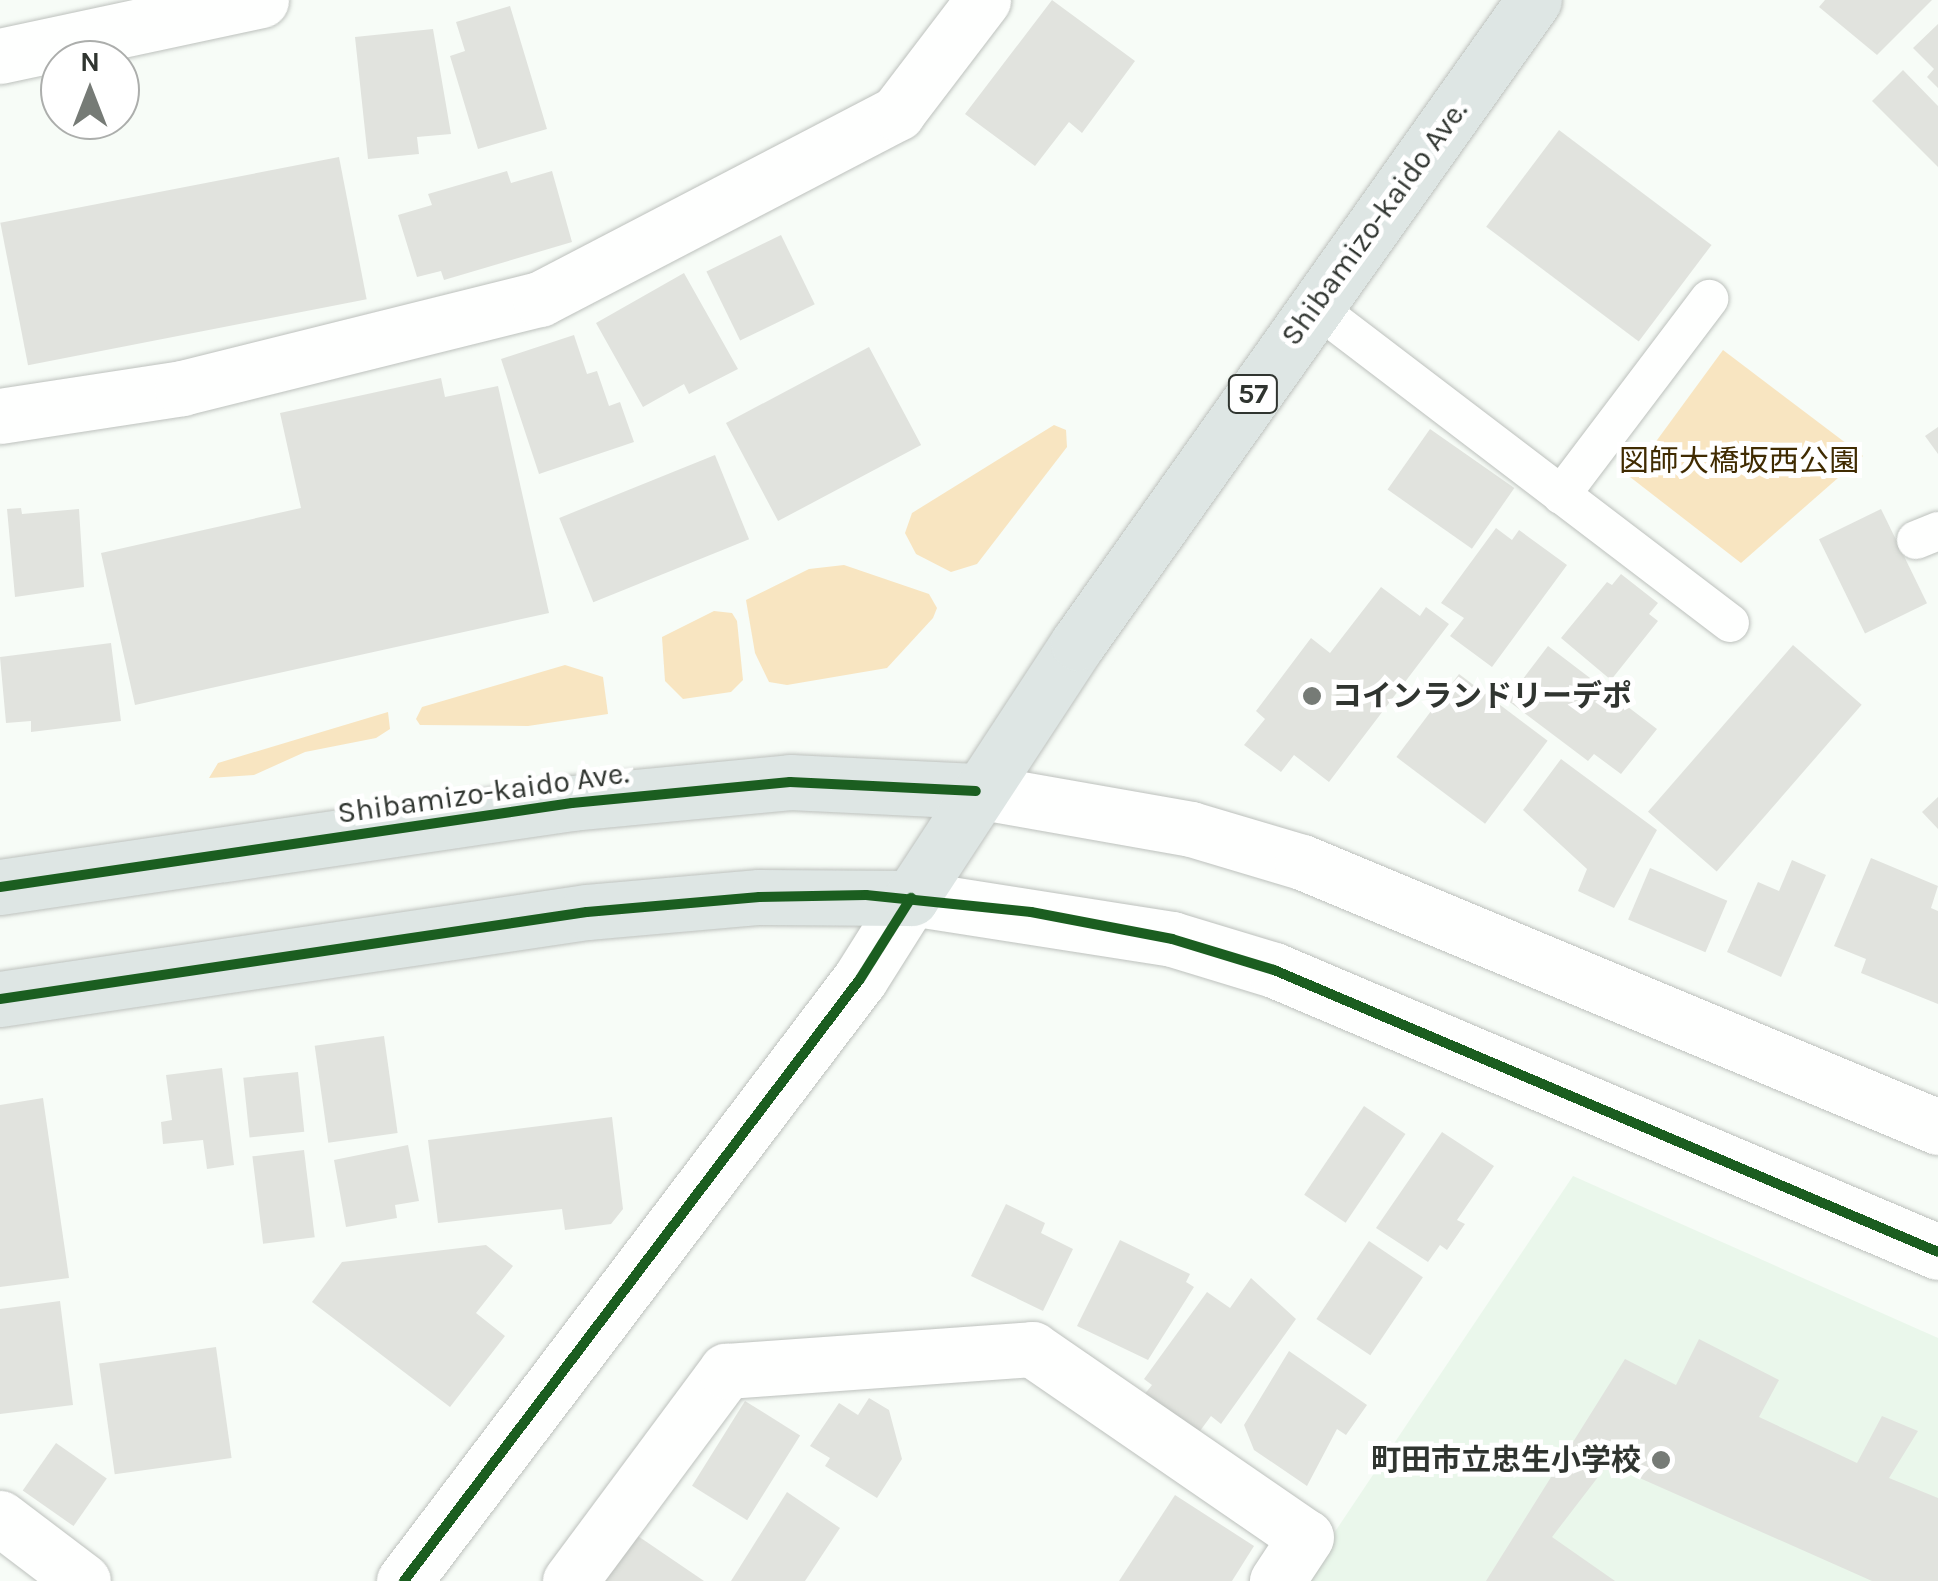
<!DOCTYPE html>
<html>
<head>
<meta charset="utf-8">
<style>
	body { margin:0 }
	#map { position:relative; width:1938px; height:1581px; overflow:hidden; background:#f7fcf7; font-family:Karla,"Noto Sans JP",sans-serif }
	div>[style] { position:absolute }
	.built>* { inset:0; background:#eaf7eb }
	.green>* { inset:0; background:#f8e5c1 }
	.building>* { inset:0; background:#e1e3de; transform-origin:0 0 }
	.roads { filter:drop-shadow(0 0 2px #bdc1bd) drop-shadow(0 0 2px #bdc1bd) }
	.service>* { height:38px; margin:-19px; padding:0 19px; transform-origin:19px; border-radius:19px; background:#fefffe }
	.minor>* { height:55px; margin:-27.5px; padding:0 27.5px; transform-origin:27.5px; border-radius:27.5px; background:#fefffe }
	.tertiary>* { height:55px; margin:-27.5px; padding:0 27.5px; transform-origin:27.5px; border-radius:27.5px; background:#fefffe }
	.primary>* { height:55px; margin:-27.5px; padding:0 27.5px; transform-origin:27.5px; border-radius:27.5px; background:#dee6e4 }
	.cycleway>* { height:10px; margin:-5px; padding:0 5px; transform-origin:5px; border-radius:5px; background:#1b5e20 }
	.dots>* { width:28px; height:28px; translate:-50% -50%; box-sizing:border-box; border:5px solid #fff; border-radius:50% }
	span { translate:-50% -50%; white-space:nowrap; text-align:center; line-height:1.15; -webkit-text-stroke:10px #fff; paint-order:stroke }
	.shield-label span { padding:2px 8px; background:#fff; border:2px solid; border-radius:8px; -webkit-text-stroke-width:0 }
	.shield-label { font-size:28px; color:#303530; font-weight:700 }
	.street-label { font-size:30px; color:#303530 }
	.park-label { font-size:30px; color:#402b01 }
	.poi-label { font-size:30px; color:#303530; font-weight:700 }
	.left { translate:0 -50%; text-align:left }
	.right { translate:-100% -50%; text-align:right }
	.north { position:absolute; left:40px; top:40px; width:100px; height:100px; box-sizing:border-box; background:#fff; border:2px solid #acaeac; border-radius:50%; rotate:0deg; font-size:28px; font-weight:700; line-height:40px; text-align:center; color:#303530 }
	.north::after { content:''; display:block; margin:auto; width:35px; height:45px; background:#767b76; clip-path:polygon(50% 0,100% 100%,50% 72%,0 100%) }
</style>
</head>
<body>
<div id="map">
	<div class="built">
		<i style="clip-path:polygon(1573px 1176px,1938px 1338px,1938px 1581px,1302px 1581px)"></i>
	</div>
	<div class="green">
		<i style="clip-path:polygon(1723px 350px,1863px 456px,1741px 563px,1630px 477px)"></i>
		<i style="clip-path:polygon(1054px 425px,1066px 430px,1067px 447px,977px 564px,951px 572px,916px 554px,905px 533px,912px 513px)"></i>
		<i style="clip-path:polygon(844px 565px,929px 594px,937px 608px,933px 618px,887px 668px,787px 685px,769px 682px,755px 653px,746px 600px,809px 569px)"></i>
		<i style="clip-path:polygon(714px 611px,732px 613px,737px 621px,743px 680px,731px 692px,683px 699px,665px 681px,662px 637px)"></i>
		<i style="clip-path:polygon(565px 665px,603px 677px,608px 714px,528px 726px,420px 725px,416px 719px,422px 707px)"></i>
		<i style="clip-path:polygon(388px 712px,390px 729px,376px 738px,305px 752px,254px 775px,209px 778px,218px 763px)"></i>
	</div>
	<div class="building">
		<i style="clip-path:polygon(1052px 0,1135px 61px,1082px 133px,1069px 122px,1035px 166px,965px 114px)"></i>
		<i style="clip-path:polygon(1825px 0,1932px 0,1877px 55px,1819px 7px)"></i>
		<i style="clip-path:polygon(510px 6px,547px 129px,478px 149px,450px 56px,465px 51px,456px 22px)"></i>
		<i style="clip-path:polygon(1938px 24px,1938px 88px,1927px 77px,1934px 69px,1913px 48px)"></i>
		<i style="clip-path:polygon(433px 29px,451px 134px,417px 137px,419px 154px,368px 159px,355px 37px)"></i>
		<i style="clip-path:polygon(1903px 70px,1938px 106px,1938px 167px,1872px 101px)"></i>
		<i style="left:1559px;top:130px;width:191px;height:121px;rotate:37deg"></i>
		<i style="left:339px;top:157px;width:145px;height:345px;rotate:79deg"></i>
		<i style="clip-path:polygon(507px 171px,511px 183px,552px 171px,572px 242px,444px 280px,441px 271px,417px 277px,398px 215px,432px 205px,428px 194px)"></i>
		<i style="left:781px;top:235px;width:77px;height:83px;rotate:64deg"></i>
		<i style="clip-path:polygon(684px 273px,738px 369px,689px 394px,684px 384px,643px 407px,596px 323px)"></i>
		<i style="clip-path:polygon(574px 335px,587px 374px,597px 371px,609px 406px,620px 402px,634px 442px,539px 474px,501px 359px)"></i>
		<i style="left:869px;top:347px;width:111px;height:162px;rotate:62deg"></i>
		<i style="clip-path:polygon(441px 378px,445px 397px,498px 386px,549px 613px,135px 705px,101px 553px,301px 508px,280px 413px)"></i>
		<i style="clip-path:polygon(1938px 427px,1938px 454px,1925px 436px)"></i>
		<i style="left:1430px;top:429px;width:103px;height:74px;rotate:35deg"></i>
		<i style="left:715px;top:455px;width:91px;height:168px;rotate:68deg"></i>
		<i style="clip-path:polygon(21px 508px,22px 514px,79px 509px,84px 587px,15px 597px,7px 509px)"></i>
		<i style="left:1881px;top:509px;width:105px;height:69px;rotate:64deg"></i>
		<i style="clip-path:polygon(1496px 528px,1512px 540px,1519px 530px,1567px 565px,1492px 667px,1450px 636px,1464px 618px,1441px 603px)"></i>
		<i style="clip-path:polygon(1621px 574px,1658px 603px,1649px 614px,1658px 621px,1611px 680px,1561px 638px,1607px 582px,1612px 585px)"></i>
		<i style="clip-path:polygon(1381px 587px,1420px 616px,1426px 607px,1449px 624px,1329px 782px,1294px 755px,1281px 772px,1244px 745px,1265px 719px,1256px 711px,1311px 638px,1330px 653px)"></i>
		<i style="clip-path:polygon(111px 643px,121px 721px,31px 732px,31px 721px,6px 723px,0 657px)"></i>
		<i style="left:1793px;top:645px;width:91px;height:221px;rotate:41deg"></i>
		<i style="clip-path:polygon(1548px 646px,1657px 729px,1621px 774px,1594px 754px,1588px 761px,1507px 700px)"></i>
		<i style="left:1459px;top:674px;width:111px;height:104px;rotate:37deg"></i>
		<i style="clip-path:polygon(1561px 759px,1657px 830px,1614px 908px,1578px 891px,1587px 869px,1523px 810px)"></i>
		<i style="clip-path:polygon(1938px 797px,1938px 829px,1922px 812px)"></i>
		<i style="clip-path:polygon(1871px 858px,1938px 886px,1931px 908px,1938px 911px,1938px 1004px,1861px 973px,1866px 959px,1834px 946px)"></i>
		<i style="clip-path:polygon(1792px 860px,1826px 875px,1781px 977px,1727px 952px,1758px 882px,1779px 891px)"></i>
		<i style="left:1650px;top:868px;width:84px;height:56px;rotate:23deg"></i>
		<i style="left:384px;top:1036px;width:98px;height:70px;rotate:82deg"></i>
		<i style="clip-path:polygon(222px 1068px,234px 1165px,207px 1169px,203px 1140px,163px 1144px,161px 1122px,172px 1120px,166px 1075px)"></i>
		<i style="left:298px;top:1072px;width:60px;height:55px;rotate:84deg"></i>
		<i style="clip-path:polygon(43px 1098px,69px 1278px,0 1287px,0 1105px)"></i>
		<i style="left:1364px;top:1106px;width:50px;height:107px;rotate:34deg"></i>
		<i style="clip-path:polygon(612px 1117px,623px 1209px,611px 1224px,565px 1230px,562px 1209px,438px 1223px,428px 1140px)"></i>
		<i style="clip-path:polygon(1442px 1132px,1494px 1166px,1457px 1220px,1465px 1224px,1447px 1250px,1440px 1245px,1428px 1262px,1376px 1228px)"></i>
		<i style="clip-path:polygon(408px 1145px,419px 1201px,395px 1205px,397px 1218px,346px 1227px,334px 1160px)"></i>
		<i style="left:304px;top:1150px;width:88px;height:52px;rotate:83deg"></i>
		<i style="clip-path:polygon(1006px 1204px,1045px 1223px,1041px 1233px,1073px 1249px,1043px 1311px,971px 1276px)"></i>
		<i style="clip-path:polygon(1120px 1240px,1190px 1274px,1186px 1282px,1194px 1287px,1148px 1360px,1077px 1326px)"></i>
		<i style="left:1369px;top:1241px;width:65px;height:94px;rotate:34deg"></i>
		<i style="clip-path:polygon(486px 1245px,513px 1266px,476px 1313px,505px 1336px,450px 1407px,312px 1302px,342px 1262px)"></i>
		<i style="clip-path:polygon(1251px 1278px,1296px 1319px,1221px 1424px,1211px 1416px,1197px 1435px,1143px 1396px,1152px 1385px,1144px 1379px,1207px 1292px,1230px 1308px)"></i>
		<i style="clip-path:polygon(60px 1301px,73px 1405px,0 1414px,0 1309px)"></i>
		<i style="clip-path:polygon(1699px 1339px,1779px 1380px,1759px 1417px,1857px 1463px,1882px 1416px,1918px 1431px,1889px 1478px,1938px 1498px,1938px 1581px,1872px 1581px,1608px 1464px,1552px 1537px,1615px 1581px,1486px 1581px,1625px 1359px,1676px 1385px)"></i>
		<i style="left:216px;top:1347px;width:112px;height:118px;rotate:82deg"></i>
		<i style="clip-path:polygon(1289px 1351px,1367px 1405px,1346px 1435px,1337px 1429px,1307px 1486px,1254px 1450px,1244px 1425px)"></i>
		<i style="clip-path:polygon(869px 1398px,889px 1410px,902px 1459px,877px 1498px,825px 1466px,830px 1458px,810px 1446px,839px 1403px,858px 1415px)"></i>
		<i style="left:745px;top:1401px;width:65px;height:100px;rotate:32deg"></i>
		<i style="left:56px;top:1443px;width:62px;height:58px;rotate:35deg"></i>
		<i style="clip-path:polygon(787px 1492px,840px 1528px,805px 1581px,731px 1581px)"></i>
		<i style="clip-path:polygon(1175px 1495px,1254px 1546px,1232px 1581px,1119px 1581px)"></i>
		<i style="clip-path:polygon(635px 1534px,704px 1581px,603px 1581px)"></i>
	</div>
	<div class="roads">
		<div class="service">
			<i style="left:1314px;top:306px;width:523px;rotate:37.31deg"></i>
			<i style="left:1561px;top:495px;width:246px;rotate:-52.9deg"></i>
			<i style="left:1916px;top:540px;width:24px;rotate:-22deg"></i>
		</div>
		<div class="minor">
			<i style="left:0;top:56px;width:267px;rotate:-12.1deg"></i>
			<i style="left:0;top:416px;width:184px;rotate:-8.7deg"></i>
			<i style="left:182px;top:388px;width:369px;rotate:-14deg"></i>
			<i style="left:540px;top:299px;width:403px;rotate:-27.5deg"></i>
			<i style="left:897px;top:113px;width:142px;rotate:-52.7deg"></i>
			<i style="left:0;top:1518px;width:104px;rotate:37.2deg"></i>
			<i style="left:570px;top:1581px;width:262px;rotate:-53.4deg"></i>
			<i style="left:726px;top:1371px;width:307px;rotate:-4.1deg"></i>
			<i style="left:1032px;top:1349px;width:332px;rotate:34.5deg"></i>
			<i style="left:1306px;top:1537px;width:53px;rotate:123.4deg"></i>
		</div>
		<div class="tertiary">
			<i style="left:976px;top:791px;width:218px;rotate:10deg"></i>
			<i style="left:1191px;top:829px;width:116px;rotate:16.6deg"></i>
			<i style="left:1302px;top:862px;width:689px;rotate:22.62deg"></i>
			<i style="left:404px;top:1581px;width:755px;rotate:-52.86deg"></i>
			<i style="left:860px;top:979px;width:96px;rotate:-57.8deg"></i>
			<i style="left:911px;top:898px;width:264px;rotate:8.9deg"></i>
			<i style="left:1172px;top:939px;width:107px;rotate:16.9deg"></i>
			<i style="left:1274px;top:970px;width:721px;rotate:23.01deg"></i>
		</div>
		<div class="primary">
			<i style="left:0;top:887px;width:578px;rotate:-8.35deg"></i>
			<i style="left:572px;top:803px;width:219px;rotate:-5.5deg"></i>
			<i style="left:790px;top:782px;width:186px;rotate:2.8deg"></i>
			<i style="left:0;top:999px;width:593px;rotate:-8.43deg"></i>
			<i style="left:587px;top:912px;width:173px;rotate:-5deg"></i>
			<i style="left:759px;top:897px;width:152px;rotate:0.4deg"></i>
			<i style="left:911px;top:898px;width:305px;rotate:-56.8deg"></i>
			<i style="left:1078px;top:643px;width:788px;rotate:-54.66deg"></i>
		</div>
	</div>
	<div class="cycleway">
		<i style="left:0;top:887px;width:578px;rotate:-8.35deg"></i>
		<i style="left:572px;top:803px;width:219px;rotate:-5.5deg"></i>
		<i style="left:790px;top:782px;width:186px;rotate:2.8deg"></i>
		<i style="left:0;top:999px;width:593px;rotate:-8.43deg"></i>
		<i style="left:587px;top:912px;width:173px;rotate:-5deg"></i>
		<i style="left:759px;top:897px;width:107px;rotate:-1.1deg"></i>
		<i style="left:866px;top:895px;width:166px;rotate:5.9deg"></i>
		<i style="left:1031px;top:912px;width:144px;rotate:10.8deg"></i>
		<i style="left:1172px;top:939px;width:107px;rotate:16.9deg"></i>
		<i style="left:1274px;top:970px;width:721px;rotate:23.01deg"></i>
		<i style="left:404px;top:1581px;width:755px;rotate:-52.86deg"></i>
		<i style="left:860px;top:979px;width:96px;rotate:-57.8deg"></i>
	</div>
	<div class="dots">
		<i style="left:1312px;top:696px;background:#767b76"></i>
		<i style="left:1661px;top:1460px;background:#767b76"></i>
	</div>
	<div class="shield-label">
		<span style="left:1253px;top:394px">57</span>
	</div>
	<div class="street-label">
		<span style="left:1374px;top:223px;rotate:-54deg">Shibamizo-kaido Ave.</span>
		<span style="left:483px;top:793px;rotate:-8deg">Shibamizo-kaido Ave.</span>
	</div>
	<div class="park-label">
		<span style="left:1739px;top:461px">図師大橋坂西公園</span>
	</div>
	<div class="poi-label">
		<span class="left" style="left:1332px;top:696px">コインランドリーデポ</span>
		<span class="right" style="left:1641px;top:1460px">町田市立忠生小学校</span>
	</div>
	<div class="north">N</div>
</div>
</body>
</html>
